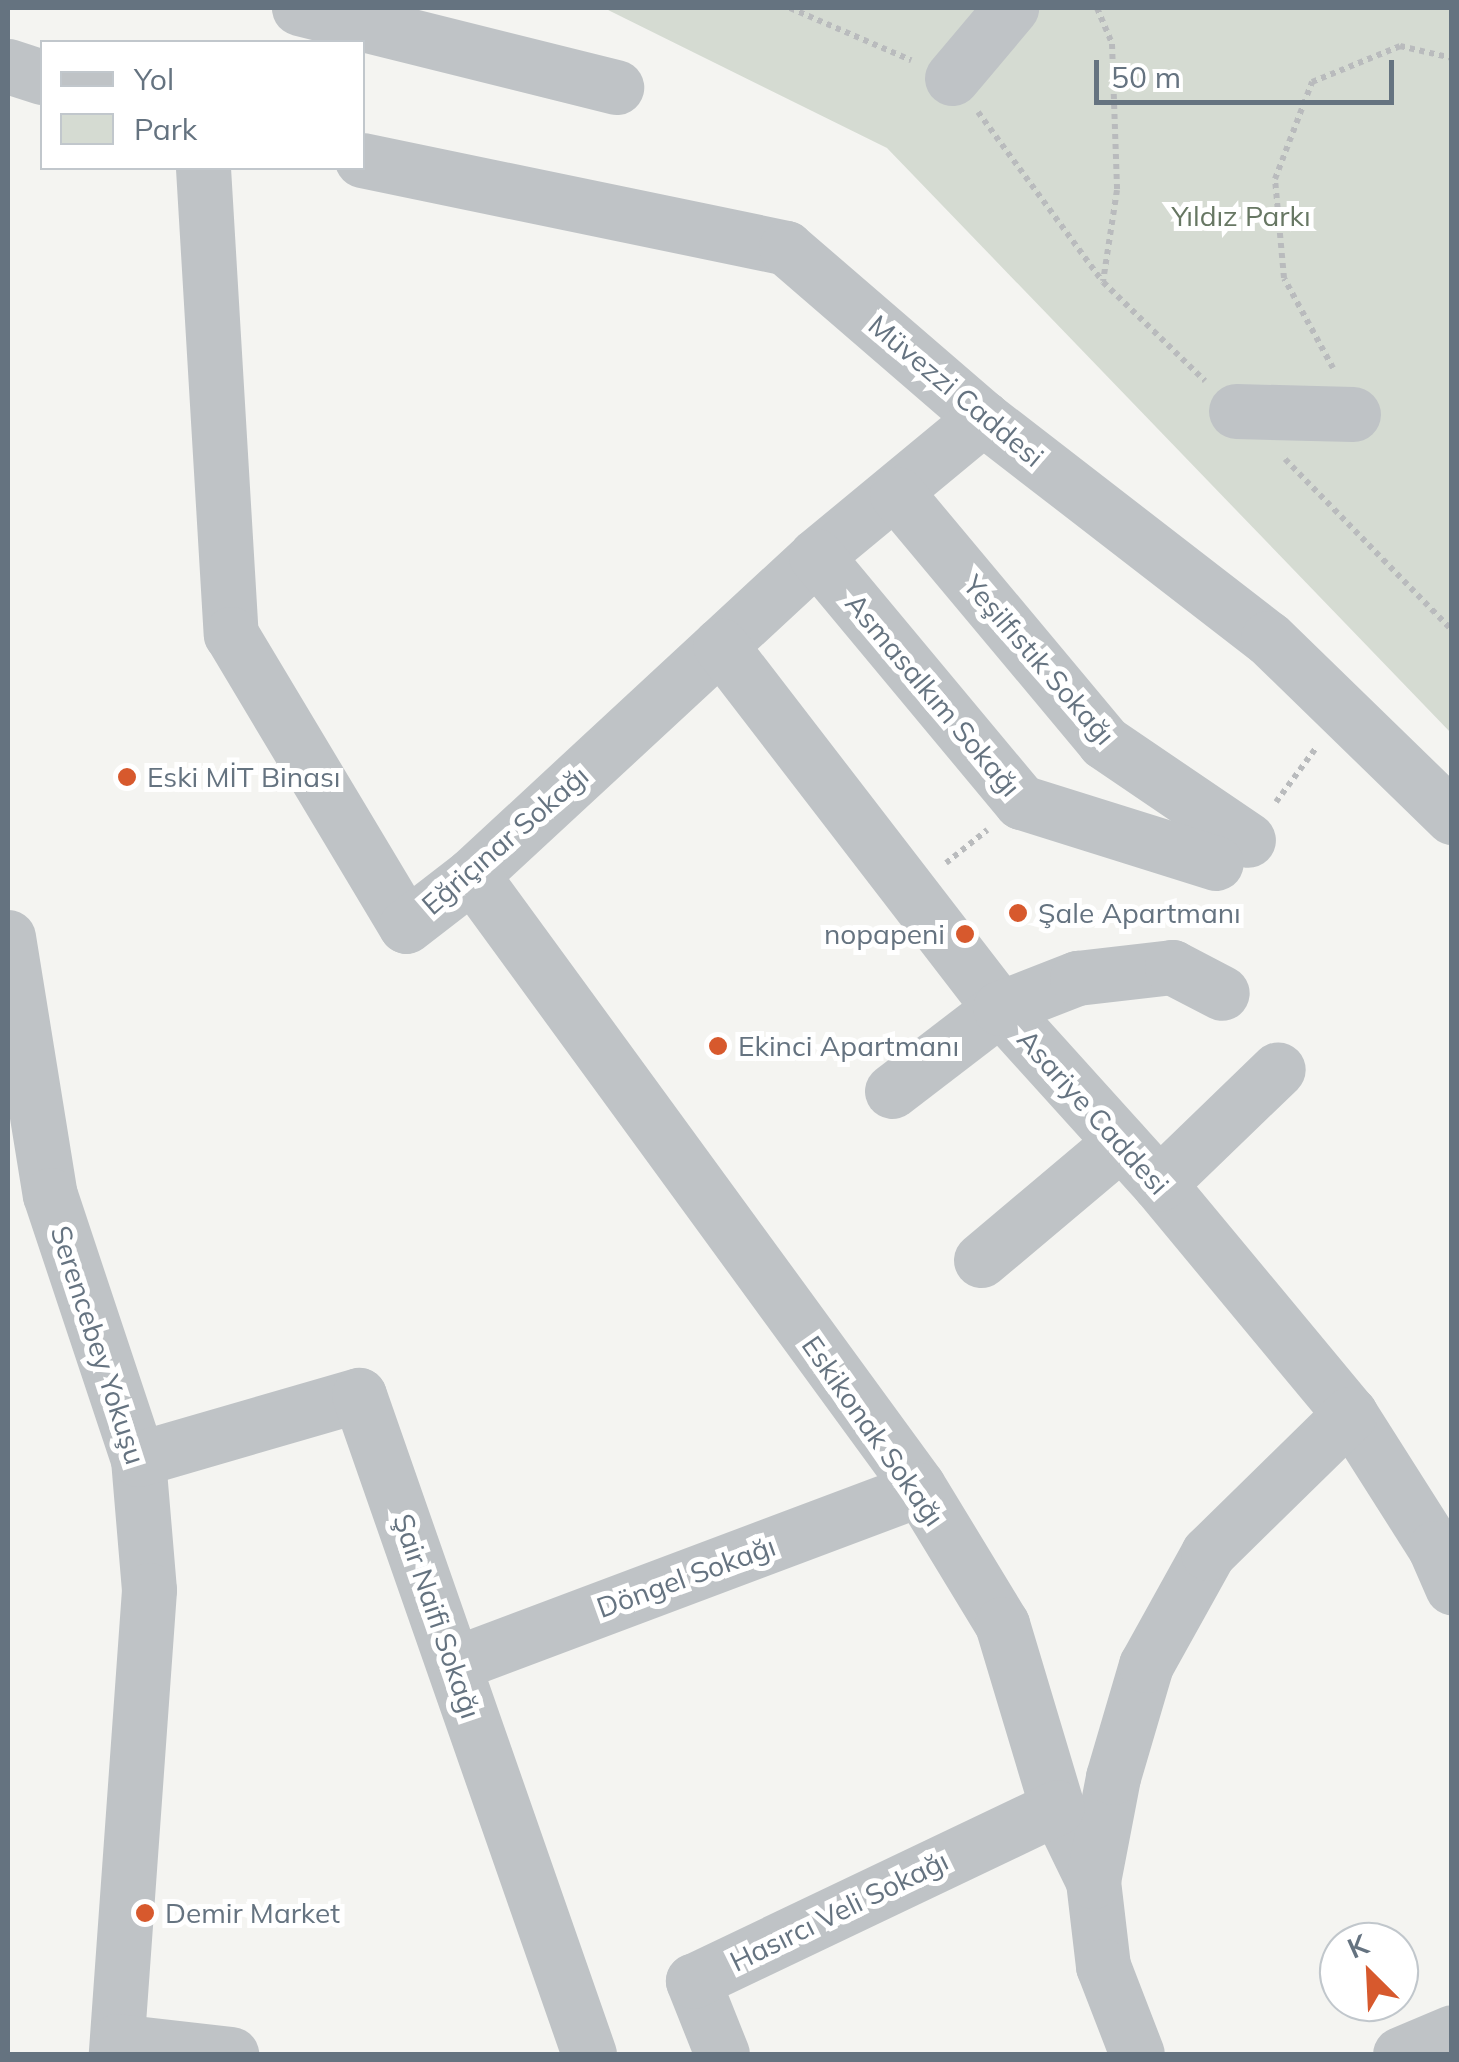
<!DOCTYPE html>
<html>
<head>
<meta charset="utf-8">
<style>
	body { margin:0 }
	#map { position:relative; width:1459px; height:2062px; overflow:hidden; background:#f4f4f1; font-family:Mulish,sans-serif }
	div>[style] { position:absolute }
	.green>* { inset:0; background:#d5dbd2 }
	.path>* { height:6px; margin-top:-3px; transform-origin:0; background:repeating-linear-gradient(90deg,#b9bbbd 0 5px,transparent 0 10px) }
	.minor>* { height:55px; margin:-27.5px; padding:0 27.5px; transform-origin:27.5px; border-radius:27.5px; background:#bfc3c6 }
	.dots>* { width:28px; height:28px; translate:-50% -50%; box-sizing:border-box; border:5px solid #fff; border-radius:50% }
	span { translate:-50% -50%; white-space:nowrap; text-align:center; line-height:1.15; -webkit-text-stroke:10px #fff; paint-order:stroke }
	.park-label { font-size:28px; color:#677763 }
	.street-label { font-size:28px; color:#657380 }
	.poi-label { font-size:28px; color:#657380 }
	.left { translate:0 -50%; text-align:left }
	.right { translate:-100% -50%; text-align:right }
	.frame { position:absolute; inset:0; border:10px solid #657380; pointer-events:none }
	.legend { position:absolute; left:40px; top:40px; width:325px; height:130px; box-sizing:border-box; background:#fff; border:2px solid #c1c7cc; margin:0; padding:12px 18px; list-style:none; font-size:30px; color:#657380 }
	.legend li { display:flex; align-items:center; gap:20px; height:50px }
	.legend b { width:50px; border:2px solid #c1c7cc }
	.north { position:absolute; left:1319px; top:1922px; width:100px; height:100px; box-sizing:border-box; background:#fff; border:2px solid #c1c7cc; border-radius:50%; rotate:336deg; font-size:28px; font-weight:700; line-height:40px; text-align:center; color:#657380 }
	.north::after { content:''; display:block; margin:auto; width:35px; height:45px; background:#d7592d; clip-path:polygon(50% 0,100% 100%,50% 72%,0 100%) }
	.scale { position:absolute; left:1094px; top:60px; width:300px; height:45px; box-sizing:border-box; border:5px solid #657380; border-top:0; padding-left:12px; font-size:30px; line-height:35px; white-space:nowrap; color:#657380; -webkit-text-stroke:8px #fff; paint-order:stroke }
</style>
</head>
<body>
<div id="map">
	<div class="green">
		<i style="clip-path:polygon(604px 8px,1451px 8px,1451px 733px,887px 148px)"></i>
	</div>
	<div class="path">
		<i style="left:790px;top:8px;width:132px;rotate:23.3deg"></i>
		<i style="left:1097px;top:8px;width:39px;rotate:67deg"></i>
		<i style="left:1112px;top:44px;width:146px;rotate:88deg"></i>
		<i style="left:1117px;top:190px;width:92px;rotate:98.7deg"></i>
		<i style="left:978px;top:112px;width:211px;rotate:53.7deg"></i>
		<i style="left:1103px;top:282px;width:142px;rotate:44.1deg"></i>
		<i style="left:1333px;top:368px;width:102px;rotate:-118.6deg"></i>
		<i style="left:1284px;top:278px;width:99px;rotate:-95.2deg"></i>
		<i style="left:1275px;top:179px;width:104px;rotate:-69.1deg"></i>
		<i style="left:1312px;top:82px;width:95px;rotate:-22.2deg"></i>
		<i style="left:1400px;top:46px;width:53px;rotate:13deg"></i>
		<i style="left:1285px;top:459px;width:239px;rotate:45.7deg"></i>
		<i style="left:1276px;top:802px;width:67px;rotate:-53.5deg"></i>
		<i style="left:946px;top:863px;width:53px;rotate:-38.8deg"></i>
	</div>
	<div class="minor">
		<i style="left:299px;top:8px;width:327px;rotate:14deg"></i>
		<i style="left:8px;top:66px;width:36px;rotate:18deg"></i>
		<i style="left:952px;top:78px;width:92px;rotate:-49.9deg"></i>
		<i style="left:362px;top:160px;width:433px;rotate:11.7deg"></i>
		<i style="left:786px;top:248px;width:260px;rotate:40.8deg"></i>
		<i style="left:983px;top:418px;width:360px;rotate:37.7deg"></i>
		<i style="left:1268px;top:638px;width:257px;rotate:44.2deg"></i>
		<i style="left:203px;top:168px;width:467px;rotate:86.6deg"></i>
		<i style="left:231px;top:634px;width:340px;rotate:59.1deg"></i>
		<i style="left:406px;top:926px;width:83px;rotate:-37.7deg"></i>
		<i style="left:472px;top:875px;width:469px;rotate:-42.8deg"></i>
		<i style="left:816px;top:556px;width:217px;rotate:-39.6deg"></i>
		<i style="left:1236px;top:411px;width:117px;rotate:1.5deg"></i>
		<i style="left:897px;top:494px;width:323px;rotate:50.1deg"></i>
		<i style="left:1104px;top:742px;width:174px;rotate:34.2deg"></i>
		<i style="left:816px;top:556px;width:320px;rotate:50.2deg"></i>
		<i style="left:1021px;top:802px;width:204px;rotate:17.4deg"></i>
		<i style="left:720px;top:645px;width:458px;rotate:52.4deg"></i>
		<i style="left:1000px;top:1008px;width:237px;rotate:47.9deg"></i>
		<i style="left:1159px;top:1184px;width:299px;rotate:50.3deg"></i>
		<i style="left:1350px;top:1414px;width:159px;rotate:57.6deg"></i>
		<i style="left:1435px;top:1548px;width:43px;rotate:66.4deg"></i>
		<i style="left:472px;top:875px;width:756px;rotate:53.87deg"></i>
		<i style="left:918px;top:1486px;width:162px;rotate:58.7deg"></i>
		<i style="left:1002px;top:1624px;width:191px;rotate:73.3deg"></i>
		<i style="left:1057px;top:1807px;width:82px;rotate:64.1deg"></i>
		<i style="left:1093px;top:1881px;width:86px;rotate:83.3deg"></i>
		<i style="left:1103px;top:1966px;width:94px;rotate:68.9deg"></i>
		<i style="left:8px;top:937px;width:261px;rotate:80.8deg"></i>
		<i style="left:50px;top:1195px;width:278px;rotate:71.6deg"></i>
		<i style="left:138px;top:1459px;width:131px;rotate:85.2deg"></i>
		<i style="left:149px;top:1590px;width:465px;rotate:94.1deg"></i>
		<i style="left:892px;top:1091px;width:136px;rotate:-37.5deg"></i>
		<i style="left:1000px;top:1008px;width:83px;rotate:-21.3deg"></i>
		<i style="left:1077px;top:978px;width:96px;rotate:-6.6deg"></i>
		<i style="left:1172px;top:967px;width:56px;rotate:27.5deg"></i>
		<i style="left:1159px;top:1184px;width:165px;rotate:-44deg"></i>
		<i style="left:981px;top:1260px;width:183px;rotate:-40.1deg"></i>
		<i style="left:138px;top:1459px;width:230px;rotate:-16.2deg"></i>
		<i style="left:359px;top:1395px;width:698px;rotate:70.76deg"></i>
		<i style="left:454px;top:1664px;width:496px;rotate:-20.6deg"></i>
		<i style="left:1093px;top:1881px;width:106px;rotate:-79.1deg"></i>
		<i style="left:1113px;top:1777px;width:117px;rotate:-73.6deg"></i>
		<i style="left:1146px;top:1665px;width:128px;rotate:-61deg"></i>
		<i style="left:1208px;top:1553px;width:199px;rotate:-44.4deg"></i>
		<i style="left:117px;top:2041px;width:115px;rotate:6.5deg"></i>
		<i style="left:722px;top:2054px;width:79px;rotate:-111.7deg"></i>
		<i style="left:693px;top:1981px;width:403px;rotate:-25.5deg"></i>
		<i style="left:1400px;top:2054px;width:56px;rotate:-22.9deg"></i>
	</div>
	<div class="dots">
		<i style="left:127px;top:777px;background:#d7592d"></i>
		<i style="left:1018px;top:913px;background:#d7592d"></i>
		<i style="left:965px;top:934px;background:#d7592d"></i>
		<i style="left:718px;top:1046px;background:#d7592d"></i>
		<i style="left:145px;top:1913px;background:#d7592d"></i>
	</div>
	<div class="park-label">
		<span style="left:1241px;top:216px">Yıldız Parkı</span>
	</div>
	<div class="street-label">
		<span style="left:956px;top:391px;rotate:40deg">Müvezzi Caddesi</span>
		<span style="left:1039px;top:660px;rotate:49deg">Yeşilfıstık Sokağı</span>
		<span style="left:933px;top:695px;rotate:50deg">Asmasalkım Sokağı</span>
		<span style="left:505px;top:840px;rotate:-41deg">Eğriçınar Sokağı</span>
		<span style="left:1093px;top:1112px;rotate:48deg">Asariye Caddesi</span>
		<span style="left:98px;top:1345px;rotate:72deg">Serencebey Yokuşu</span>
		<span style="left:873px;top:1431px;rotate:55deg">Eskikonak Sokağı</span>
		<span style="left:686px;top:1577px;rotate:-20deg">Döngel Sokağı</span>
		<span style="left:437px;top:1616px;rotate:71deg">Şair Naifi Sokağı</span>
		<span style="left:839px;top:1911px;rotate:-26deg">Hasırcı Veli Sokağı</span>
	</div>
	<div class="poi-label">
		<span class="left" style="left:147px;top:777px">Eski MİT Binası</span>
		<span class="left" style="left:1038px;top:913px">Şale Apartmanı</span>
		<span class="right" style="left:945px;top:934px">nopapeni</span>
		<span class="left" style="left:738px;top:1046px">Ekinci Apartmanı</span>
		<span class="left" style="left:165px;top:1913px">Demir Market</span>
	</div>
	<div class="frame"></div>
	<ul class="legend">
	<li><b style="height:12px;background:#bfc3c6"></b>Yol</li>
	<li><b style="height:28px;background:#d5dbd2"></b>Park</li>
	</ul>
	<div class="north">K</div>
	<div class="scale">50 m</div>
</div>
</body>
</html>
